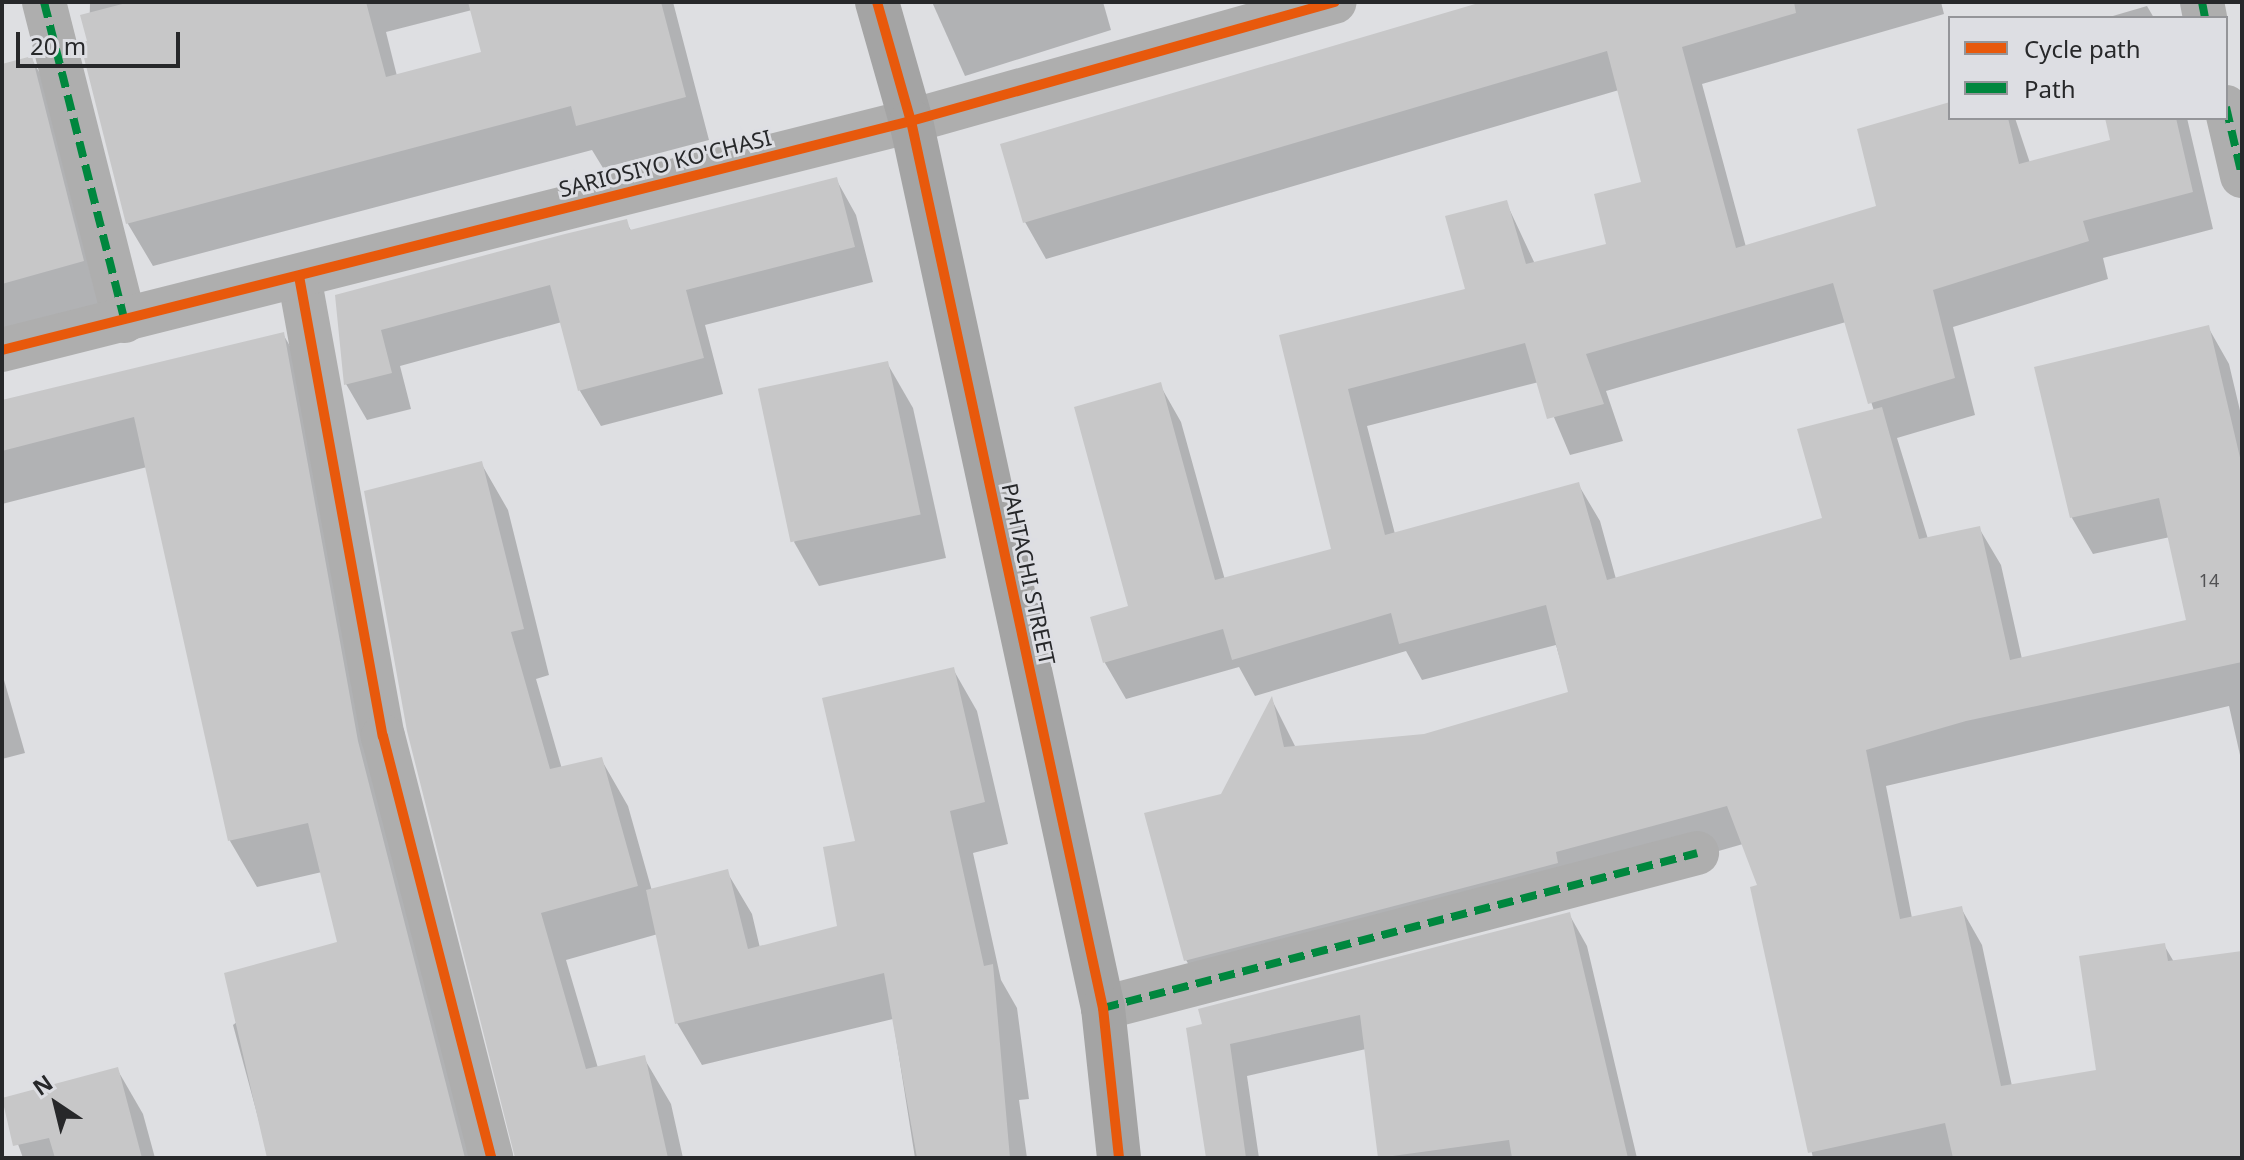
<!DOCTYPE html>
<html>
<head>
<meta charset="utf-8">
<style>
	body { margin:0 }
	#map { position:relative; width:2244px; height:1160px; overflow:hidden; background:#dedfe2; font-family:"Noto Sans",sans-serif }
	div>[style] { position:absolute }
	.shadow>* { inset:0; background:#0003 }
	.building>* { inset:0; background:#c7c7c8; transform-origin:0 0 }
	.street>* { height:44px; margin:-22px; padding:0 22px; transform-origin:22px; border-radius:22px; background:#aeaeae }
	.secondary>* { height:44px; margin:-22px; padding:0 22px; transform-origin:22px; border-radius:22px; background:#a4a4a4 }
	.quiet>* { height:8px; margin-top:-4px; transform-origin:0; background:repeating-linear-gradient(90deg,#00873e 0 16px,transparent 0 24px) }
	.cycleway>* { height:10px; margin:-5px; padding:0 5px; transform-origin:5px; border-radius:5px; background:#e8590c }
	span { translate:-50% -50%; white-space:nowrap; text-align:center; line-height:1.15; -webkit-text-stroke:6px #dddee3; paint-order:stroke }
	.number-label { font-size:18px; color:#525254 }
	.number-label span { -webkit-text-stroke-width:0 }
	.street-label { font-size:22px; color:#27282a }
	.frame { position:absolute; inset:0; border:4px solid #27282a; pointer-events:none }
	.legend { position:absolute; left:1948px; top:16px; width:280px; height:104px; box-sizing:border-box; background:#dddee3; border:2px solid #949599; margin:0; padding:10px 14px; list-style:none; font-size:24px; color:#27282a }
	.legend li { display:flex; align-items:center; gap:16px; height:40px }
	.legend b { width:40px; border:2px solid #949599 }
	.north { position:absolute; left:16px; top:1064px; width:80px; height:80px; -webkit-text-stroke:6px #dddee3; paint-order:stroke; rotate:325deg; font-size:22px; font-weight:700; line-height:32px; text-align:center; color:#27282a }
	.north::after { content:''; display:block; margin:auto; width:28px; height:36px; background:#27282a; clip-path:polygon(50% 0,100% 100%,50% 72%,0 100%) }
	.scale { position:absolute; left:16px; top:32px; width:164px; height:36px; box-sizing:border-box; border:4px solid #27282a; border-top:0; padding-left:10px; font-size:24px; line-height:28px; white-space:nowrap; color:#27282a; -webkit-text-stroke:6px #dddee3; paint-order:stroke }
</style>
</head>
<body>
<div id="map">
	<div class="shadow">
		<i style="clip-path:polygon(evenodd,90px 2px,673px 2px,709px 140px,603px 168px,592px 150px,153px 266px,128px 224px,82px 44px,89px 42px,90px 2px,472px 10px,483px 53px,397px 76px,386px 32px,472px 10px)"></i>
		<i style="clip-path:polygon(932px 2px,1103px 2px,1111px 30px,965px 76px)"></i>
		<i style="clip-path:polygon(evenodd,1489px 2px,1941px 2px,1944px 14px,1702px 84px,1746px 247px,1878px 208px,1950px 104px,1950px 118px,2015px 118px,2030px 163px,2112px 141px,2107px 118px,2187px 118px,2213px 229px,2103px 258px,2108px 279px,1953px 327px,1975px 415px,1897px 438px,1928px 539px,1979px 528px,2001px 565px,2022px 659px,2188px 622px,2170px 537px,2093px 554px,2072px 518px,2036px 369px,2208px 327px,2229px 364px,2242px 419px,2242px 764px,2229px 706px,1886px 786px,1912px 918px,1961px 908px,1982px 945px,2012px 1086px,2098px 1072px,2164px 945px,2174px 962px,2242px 953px,2242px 1158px,1813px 1158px,1752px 888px,1759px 887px,1743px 844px,1208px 997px,1186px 960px,1222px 795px,1272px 700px,1296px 748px,1424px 736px,1570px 693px,1556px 645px,1422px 680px,1406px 651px,1255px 696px,1239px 667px,1126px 699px,1105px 663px,1093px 618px,1131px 607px,1160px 385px,1181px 422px,1225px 580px,1334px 550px,1281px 337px,1468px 291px,1506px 202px,1535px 264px,1608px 245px,1643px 183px,1619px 90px,1046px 259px,1025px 222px,1489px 2px,1846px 322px,1874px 411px,1824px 519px,1616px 579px,1600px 521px,1578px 484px,1395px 534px,1367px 426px,1539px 382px,1570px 455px,1623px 441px,1606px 391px,1846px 322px)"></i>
		<i style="clip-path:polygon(2147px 6px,2154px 18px,2106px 18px)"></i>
		<i style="clip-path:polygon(31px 58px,63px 113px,114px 316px,2px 348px,2px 66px)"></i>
		<i style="clip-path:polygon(836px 179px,856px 215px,873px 282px,705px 325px,723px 394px,601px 426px,580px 391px,562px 322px,400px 366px,411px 409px,367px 420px,346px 384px,337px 296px,626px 222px,632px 232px)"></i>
		<i style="clip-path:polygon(283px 334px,310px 381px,479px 1158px,269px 1158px,233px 1025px,339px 943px,322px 872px,257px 887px,230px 841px,147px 467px,2px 504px,2px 403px)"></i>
		<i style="clip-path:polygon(887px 363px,913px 408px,946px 558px,819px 586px,794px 542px)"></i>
		<i style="clip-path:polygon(481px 463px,508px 510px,549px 675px,536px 679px,562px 769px,601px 759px,628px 806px,652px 891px,727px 872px,752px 914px,760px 948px,840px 927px,858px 842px,953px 669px,977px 711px,1008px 844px,973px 853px,1001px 980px,1017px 1008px,1029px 1099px,1019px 1100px,1027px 1158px,915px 1158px,893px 1019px,702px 1065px,677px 1023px,658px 934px,566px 960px,598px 1068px,644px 1058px,671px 1104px,683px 1158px,516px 1158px)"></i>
		<i style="clip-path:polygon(2px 673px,25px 753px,2px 759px)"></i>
		<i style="clip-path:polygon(1569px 914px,1587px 946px,1637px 1158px,1380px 1158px,1366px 1049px,1247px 1076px,1259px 1158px,1208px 1158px,1189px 1030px)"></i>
		<i style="clip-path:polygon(117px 1069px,143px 1114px,155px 1158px,23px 1158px,2px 1100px)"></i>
	</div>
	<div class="building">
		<i style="clip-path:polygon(130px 2px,366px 2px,386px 77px,481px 52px,468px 2px,661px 2px,686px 97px,576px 126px,571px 106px,126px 224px,80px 42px,87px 41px,80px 15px)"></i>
		<i style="clip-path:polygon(1482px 2px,1794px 2px,1796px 13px,1682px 47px,1736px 248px,1876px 206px,1857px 129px,1950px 102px,1950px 118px,2008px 118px,2019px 164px,2110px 140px,2105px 118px,2176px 118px,2193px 192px,2083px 221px,2089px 241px,1933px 290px,1955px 378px,1868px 404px,1833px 283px,1586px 354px,1604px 404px,1547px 419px,1525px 343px,1348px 389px,1385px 535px,1579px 482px,1607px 580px,1822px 518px,1797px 429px,1882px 407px,1919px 539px,1980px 526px,2010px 660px,2186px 620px,2159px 498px,2070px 518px,2034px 367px,2209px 325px,2242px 466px,2242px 662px,1966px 721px,1866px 750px,1900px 919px,1962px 906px,2001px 1086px,2096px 1070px,2079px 956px,2165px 943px,2168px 961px,2242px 951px,2242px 1158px,1953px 1158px,1945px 1123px,1808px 1153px,1750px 887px,1757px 885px,1727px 806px,1556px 852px,1558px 863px,1184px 961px,1144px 813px,1221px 794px,1272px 696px,1284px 747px,1424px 734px,1568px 692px,1546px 605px,1399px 644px,1391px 613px,1232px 660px,1223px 629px,1103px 663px,1090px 617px,1128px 606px,1074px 407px,1161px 382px,1215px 580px,1331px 549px,1279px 335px,1465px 289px,1445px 216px,1507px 200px,1526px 264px,1606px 244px,1594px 194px,1641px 182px,1607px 51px,1023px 223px,1000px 144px)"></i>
		<i style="clip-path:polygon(32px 56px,84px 261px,2px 284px,2px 64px)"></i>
		<i style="clip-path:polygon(837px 177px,855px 247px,686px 290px,704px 358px,578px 391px,550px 285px,381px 330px,392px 373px,344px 385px,335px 295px,565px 234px,627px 219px,630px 230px)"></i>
		<i style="clip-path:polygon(284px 332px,358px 741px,465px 1158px,267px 1158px,224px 973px,337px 942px,308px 823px,228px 841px,134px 417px,2px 451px,2px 400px)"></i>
		<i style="left:888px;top:361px;width:157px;height:133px;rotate:78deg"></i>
		<i style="clip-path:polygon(482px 461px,524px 629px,511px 632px,550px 769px,602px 757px,638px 886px,541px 913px,586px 1069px,645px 1055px,668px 1158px,515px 1158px,407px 731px,364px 491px)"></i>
		<i style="clip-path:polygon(954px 667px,985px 802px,950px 811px,984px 966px,993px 964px,1010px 1158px,917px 1158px,884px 973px,675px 1024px,646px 890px,728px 869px,748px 949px,837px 926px,823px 847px,855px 841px,822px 698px)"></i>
		<i style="clip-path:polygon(1570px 912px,1628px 1158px,1512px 1158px,1509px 1140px,1378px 1158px,1360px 1015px,1230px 1044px,1246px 1158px,1206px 1158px,1186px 1028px,1202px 1024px,1198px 1009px)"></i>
		<i style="clip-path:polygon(118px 1067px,142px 1158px,55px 1158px,49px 1138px,13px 1146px,2px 1098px)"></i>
	</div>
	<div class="street">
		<i style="left:44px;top:2px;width:329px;rotate:75.8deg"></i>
		<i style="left:2202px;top:2px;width:16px;rotate:79deg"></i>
		<i style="left:2226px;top:107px;width:71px;rotate:76.9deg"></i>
		<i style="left:299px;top:276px;width:468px;rotate:79.7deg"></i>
		<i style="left:383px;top:736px;width:436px;rotate:75.6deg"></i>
		<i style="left:2px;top:350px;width:937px;rotate:-14.14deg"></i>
		<i style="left:911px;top:121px;width:440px;rotate:-15.7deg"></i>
		<i style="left:1103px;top:1008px;width:614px;rotate:-14.62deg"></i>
	</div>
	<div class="secondary">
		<i style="left:877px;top:2px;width:124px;rotate:74.1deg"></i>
		<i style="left:911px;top:121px;width:908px;rotate:77.79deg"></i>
		<i style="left:1103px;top:1008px;width:151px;rotate:83.9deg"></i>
	</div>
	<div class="quiet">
		<i style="left:44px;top:2px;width:329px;rotate:75.8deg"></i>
		<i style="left:2202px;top:2px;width:16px;rotate:79deg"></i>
		<i style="left:2226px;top:107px;width:71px;rotate:76.9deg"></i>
		<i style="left:1103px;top:1008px;width:614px;rotate:-14.62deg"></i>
	</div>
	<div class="cycleway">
		<i style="left:877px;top:2px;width:124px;rotate:74.1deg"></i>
		<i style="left:911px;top:121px;width:908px;rotate:77.79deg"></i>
		<i style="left:1103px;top:1008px;width:151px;rotate:83.9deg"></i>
		<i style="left:299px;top:276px;width:468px;rotate:79.7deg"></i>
		<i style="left:383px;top:736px;width:436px;rotate:75.6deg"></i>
		<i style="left:2px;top:350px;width:937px;rotate:-14.14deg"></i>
		<i style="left:911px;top:121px;width:440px;rotate:-15.7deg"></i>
	</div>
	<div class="number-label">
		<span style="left:2209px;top:580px">14</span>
	</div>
	<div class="street-label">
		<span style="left:665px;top:163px;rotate:-14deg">SARIOSIYO KO'CHASI</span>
		<span style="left:1029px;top:574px;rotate:78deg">PAHTACHI STREET</span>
	</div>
	<div class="frame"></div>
	<ul class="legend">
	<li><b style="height:10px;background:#e8590c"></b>Cycle path</li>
	<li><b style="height:10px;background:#00873e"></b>Path</li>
	</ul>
	<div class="north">N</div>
	<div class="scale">20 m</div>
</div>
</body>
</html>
